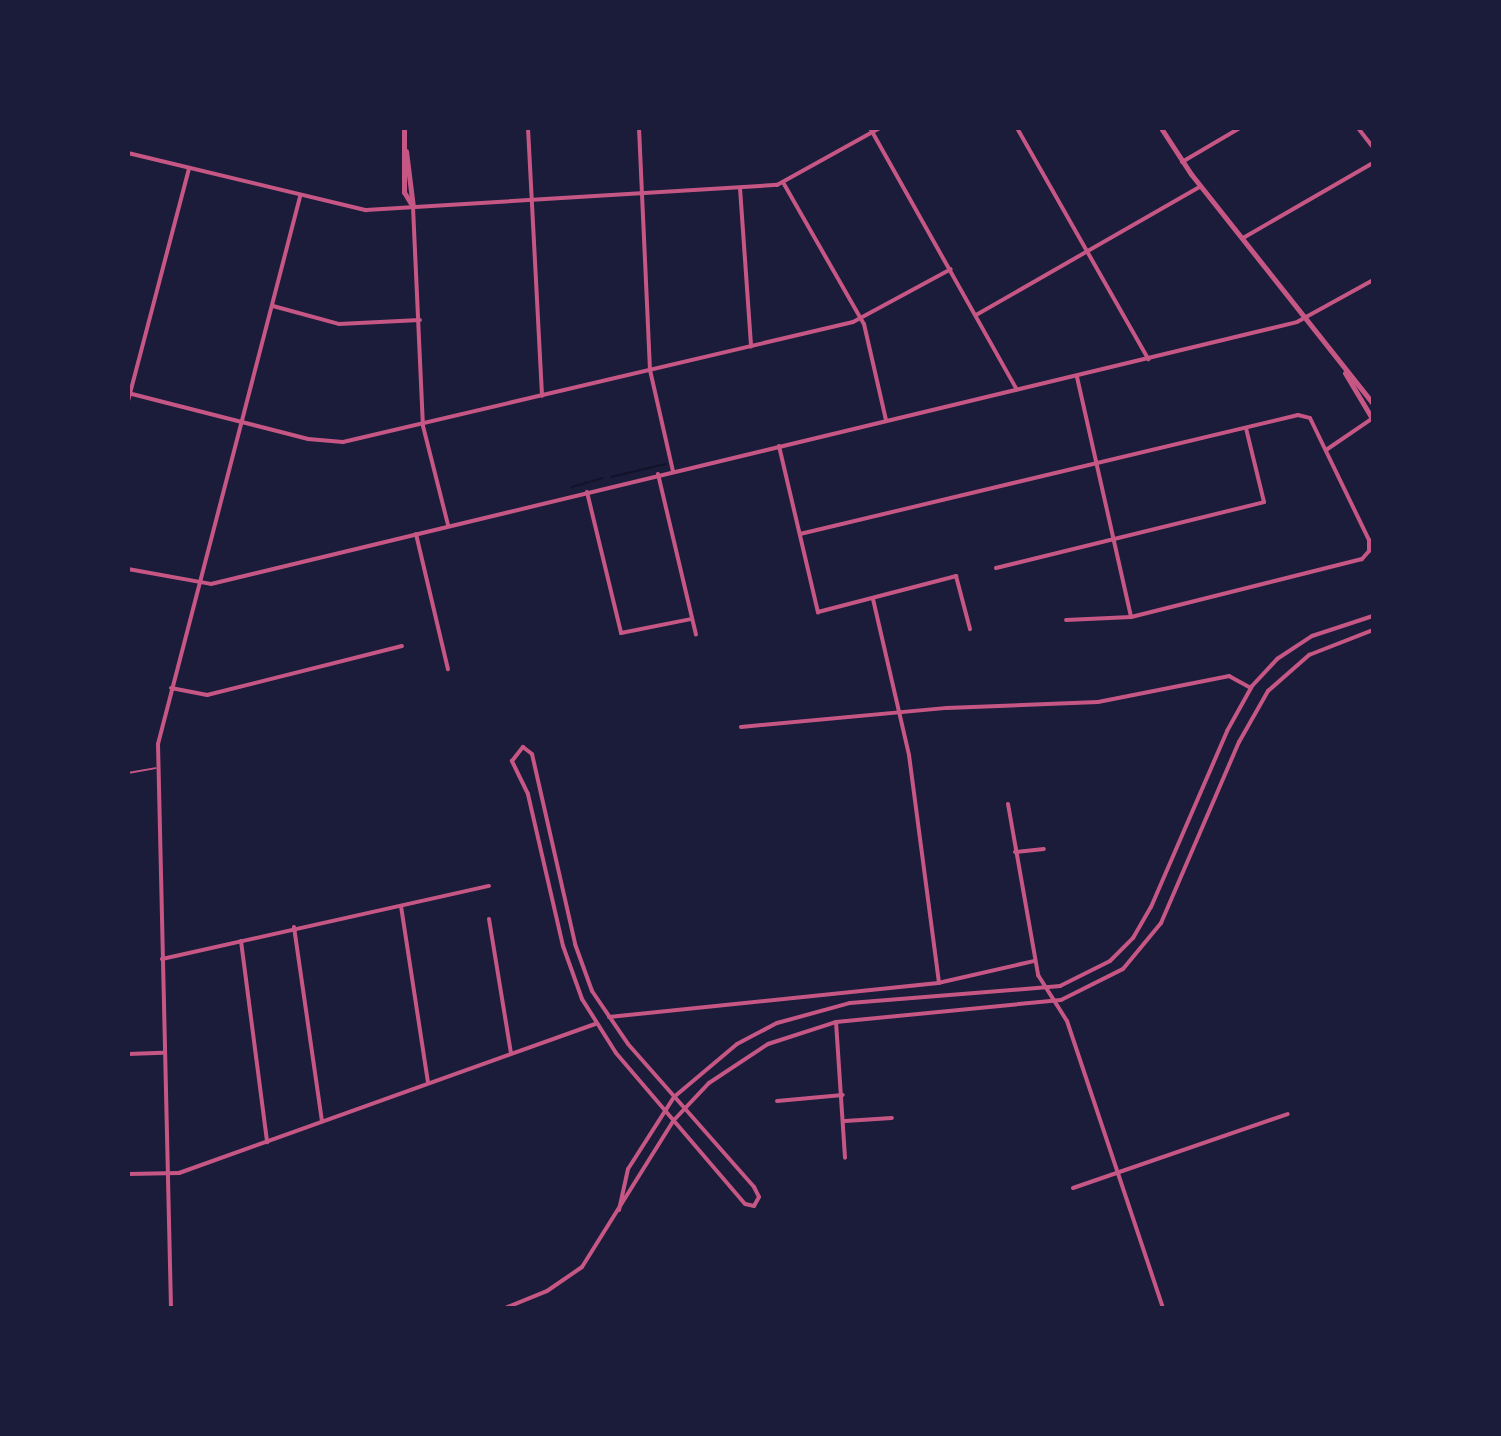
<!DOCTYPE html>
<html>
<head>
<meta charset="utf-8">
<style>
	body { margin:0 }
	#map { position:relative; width:1501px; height:1436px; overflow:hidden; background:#1b1b3a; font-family:Ubuntu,sans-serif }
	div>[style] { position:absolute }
	.stream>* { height:2px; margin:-1px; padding:0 1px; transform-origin:1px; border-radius:1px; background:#12122b }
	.service>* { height:2px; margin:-1px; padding:0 1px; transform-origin:1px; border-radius:1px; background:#c65784 }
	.minor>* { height:4px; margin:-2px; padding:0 2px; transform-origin:2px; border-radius:2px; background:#c65784 }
	.tertiary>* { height:5px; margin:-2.5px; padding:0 2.5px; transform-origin:2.5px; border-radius:2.5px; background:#c65784 }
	span { translate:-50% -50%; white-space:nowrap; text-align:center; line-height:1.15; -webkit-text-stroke:8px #1b1b3a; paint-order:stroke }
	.frame { position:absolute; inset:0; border:130px solid #1b1b3a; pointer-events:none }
</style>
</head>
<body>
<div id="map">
	<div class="stream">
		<i style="left:611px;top:477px;width:56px;rotate:-13.5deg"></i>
		<i style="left:592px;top:481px;width:11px;rotate:-15deg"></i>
		<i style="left:572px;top:487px;width:18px;rotate:-16deg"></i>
	</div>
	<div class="service">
		<i style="left:128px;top:773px;width:28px;rotate:-10deg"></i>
	</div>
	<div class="minor">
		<i style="left:528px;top:128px;width:268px;rotate:87deg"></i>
		<i style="left:639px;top:128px;width:242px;rotate:87.4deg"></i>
		<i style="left:650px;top:370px;width:104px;rotate:77.2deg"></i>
		<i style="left:870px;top:128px;width:300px;rotate:60.7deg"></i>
		<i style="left:1017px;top:128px;width:266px;rotate:60.4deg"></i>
		<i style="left:1358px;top:128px;width:24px;rotate:52deg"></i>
		<i style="left:128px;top:153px;width:245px;rotate:13.5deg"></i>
		<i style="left:366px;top:210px;width:412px;rotate:-3.5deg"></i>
		<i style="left:777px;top:185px;width:118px;rotate:-29deg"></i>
		<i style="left:1182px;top:162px;width:67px;rotate:-30.4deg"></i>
		<i style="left:784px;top:184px;width:161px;rotate:60.3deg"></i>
		<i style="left:864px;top:324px;width:98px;rotate:77.1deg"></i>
		<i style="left:740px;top:188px;width:159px;rotate:86deg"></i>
		<i style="left:413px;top:207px;width:219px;rotate:87.4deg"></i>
		<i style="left:423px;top:426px;width:102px;rotate:75.8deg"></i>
		<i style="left:1243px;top:238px;width:150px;rotate:-30deg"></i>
		<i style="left:273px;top:306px;width:68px;rotate:15.3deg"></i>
		<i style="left:339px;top:324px;width:81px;rotate:-2.8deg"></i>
		<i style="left:976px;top:315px;width:259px;rotate:-29.8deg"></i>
		<i style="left:1077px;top:377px;width:246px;rotate:77.3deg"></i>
		<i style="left:128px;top:393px;width:186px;rotate:14.3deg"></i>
		<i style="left:308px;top:439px;width:35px;rotate:5deg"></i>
		<i style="left:343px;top:442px;width:524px;rotate:-13.24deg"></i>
		<i style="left:853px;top:322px;width:111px;rotate:-28.4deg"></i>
		<i style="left:128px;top:401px;width:241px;rotate:-75.3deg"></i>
		<i style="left:779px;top:446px;width:171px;rotate:76.8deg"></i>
		<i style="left:818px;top:612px;width:143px;rotate:-14.6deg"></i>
		<i style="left:956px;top:576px;width:55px;rotate:75.2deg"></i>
		<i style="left:1326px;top:450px;width:57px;rotate:-34.2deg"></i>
		<i style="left:658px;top:474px;width:165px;rotate:76.7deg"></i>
		<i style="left:587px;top:492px;width:145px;rotate:76.4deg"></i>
		<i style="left:621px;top:633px;width:71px;rotate:-11.3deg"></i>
		<i style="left:416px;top:534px;width:139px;rotate:76.7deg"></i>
		<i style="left:800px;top:534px;width:512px;rotate:-13.44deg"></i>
		<i style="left:1298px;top:415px;width:12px;rotate:14deg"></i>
		<i style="left:1310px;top:418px;width:136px;rotate:64.2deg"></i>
		<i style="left:1369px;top:540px;width:11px;rotate:90deg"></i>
		<i style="left:1369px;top:551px;width:11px;rotate:131deg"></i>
		<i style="left:1362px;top:559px;width:238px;rotate:165.9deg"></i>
		<i style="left:1131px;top:617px;width:65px;rotate:177.4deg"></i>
		<i style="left:996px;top:568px;width:276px;rotate:-13.8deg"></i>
		<i style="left:1264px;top:502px;width:76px;rotate:-103.7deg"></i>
		<i style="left:128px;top:569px;width:84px;rotate:10.2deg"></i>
		<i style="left:211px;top:584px;width:1117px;rotate:-13.56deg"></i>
		<i style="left:1297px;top:322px;width:87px;rotate:-28.9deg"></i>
		<i style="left:873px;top:599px;width:160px;rotate:77deg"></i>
		<i style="left:909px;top:755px;width:230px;rotate:82.5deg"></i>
		<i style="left:171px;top:688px;width:37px;rotate:11deg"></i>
		<i style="left:207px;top:695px;width:201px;rotate:-14.1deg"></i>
		<i style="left:741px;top:727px;width:207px;rotate:-5.3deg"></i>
		<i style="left:947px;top:708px;width:151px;rotate:-2.3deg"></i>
		<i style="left:1098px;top:702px;width:134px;rotate:-11.2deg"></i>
		<i style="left:1229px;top:676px;width:25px;rotate:29deg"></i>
		<i style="left:523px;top:747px;width:11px;rotate:38deg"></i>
		<i style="left:532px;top:754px;width:195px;rotate:77.2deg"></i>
		<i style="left:575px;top:944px;width:50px;rotate:70.1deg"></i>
		<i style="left:592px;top:991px;width:64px;rotate:55.8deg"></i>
		<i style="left:628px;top:1044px;width:191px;rotate:48.6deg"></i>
		<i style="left:754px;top:1187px;width:11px;rotate:63deg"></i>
		<i style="left:759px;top:1197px;width:10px;rotate:119deg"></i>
		<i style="left:754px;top:1206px;width:9px;rotate:-167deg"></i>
		<i style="left:745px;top:1204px;width:199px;rotate:-130.5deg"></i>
		<i style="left:616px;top:1053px;width:64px;rotate:-122.2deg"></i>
		<i style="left:582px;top:999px;width:56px;rotate:-109.7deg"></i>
		<i style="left:563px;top:946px;width:156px;rotate:-103deg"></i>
		<i style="left:528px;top:794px;width:37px;rotate:-116deg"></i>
		<i style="left:512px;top:761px;width:18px;rotate:-52deg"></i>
		<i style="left:1008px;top:804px;width:174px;rotate:80deg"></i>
		<i style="left:1038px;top:975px;width:54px;rotate:57.8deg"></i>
		<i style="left:1067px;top:1021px;width:303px;rotate:71.5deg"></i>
		<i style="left:1015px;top:852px;width:29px;rotate:-6deg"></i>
		<i style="left:401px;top:906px;width:178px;rotate:81.3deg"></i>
		<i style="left:489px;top:919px;width:136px;rotate:80.7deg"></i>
		<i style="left:294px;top:927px;width:196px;rotate:81.8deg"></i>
		<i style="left:241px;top:941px;width:203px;rotate:82.6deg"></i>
		<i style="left:162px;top:959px;width:335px;rotate:-12.6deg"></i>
		<i style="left:609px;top:1017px;width:331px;rotate:-5.9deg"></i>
		<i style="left:938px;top:983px;width:98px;rotate:-12.9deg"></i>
		<i style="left:836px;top:1022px;width:136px;rotate:86.2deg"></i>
		<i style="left:128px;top:1054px;width:35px;rotate:-2deg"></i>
		<i style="left:777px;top:1101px;width:66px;rotate:-5.2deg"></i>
		<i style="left:845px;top:1121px;width:47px;rotate:-3.7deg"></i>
		<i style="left:128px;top:1174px;width:51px;rotate:-1.1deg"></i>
		<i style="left:179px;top:1173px;width:442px;rotate:-19.7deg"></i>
		<i style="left:1073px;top:1188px;width:227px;rotate:-19deg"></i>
		<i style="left:619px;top:1210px;width:42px;rotate:-77.6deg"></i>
		<i style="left:628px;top:1169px;width:85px;rotate:-57.4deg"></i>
		<i style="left:674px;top:1097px;width:82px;rotate:-40.1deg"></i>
		<i style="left:737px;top:1044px;width:45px;rotate:-27.7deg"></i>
		<i style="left:777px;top:1023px;width:76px;rotate:-15.3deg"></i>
		<i style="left:850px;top:1003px;width:211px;rotate:-4.6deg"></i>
		<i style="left:1060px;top:986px;width:56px;rotate:-26.6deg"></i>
		<i style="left:1110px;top:961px;width:33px;rotate:-45deg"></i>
		<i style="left:1133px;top:938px;width:36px;rotate:-60deg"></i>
		<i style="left:1151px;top:907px;width:192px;rotate:-66.6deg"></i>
		<i style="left:1227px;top:731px;width:51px;rotate:-60.9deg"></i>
		<i style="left:1252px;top:686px;width:37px;rotate:-47deg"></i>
		<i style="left:1277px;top:659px;width:42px;rotate:-33.3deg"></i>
		<i style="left:1312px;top:636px;width:64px;rotate:-18.2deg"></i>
		<i style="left:171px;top:1308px;width:564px;rotate:-91.32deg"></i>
		<i style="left:158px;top:744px;width:565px;rotate:-75.45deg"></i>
		<i style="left:505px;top:1308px;width:45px;rotate:-22deg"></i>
		<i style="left:547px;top:1291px;width:42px;rotate:-34.4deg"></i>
		<i style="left:582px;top:1267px;width:173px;rotate:-58deg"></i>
		<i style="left:674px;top:1120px;width:51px;rotate:-46.6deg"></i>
		<i style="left:709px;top:1083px;width:71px;rotate:-33.5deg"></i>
		<i style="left:768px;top:1044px;width:71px;rotate:-17.9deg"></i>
		<i style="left:836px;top:1022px;width:226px;rotate:-5.6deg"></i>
		<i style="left:1061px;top:1000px;width:69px;rotate:-26.6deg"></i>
		<i style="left:1123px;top:969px;width:60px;rotate:-50.4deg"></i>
		<i style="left:1161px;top:923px;width:197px;rotate:-66.7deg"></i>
		<i style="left:1239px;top:742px;width:59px;rotate:-60.4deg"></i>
		<i style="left:1268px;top:691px;width:55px;rotate:-41.3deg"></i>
		<i style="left:1309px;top:655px;width:69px;rotate:-21.3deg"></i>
	</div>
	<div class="tertiary">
		<i style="left:404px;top:128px;width:64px;rotate:90deg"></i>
		<i style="left:404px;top:192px;width:17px;rotate:59deg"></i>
		<i style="left:1161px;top:128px;width:55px;rotate:56.9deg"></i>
		<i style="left:1191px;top:174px;width:293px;rotate:51.6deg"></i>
		<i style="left:406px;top:151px;width:56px;rotate:82.9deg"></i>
		<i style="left:1345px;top:373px;width:55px;rotate:59.2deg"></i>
	</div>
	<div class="frame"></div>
</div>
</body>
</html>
